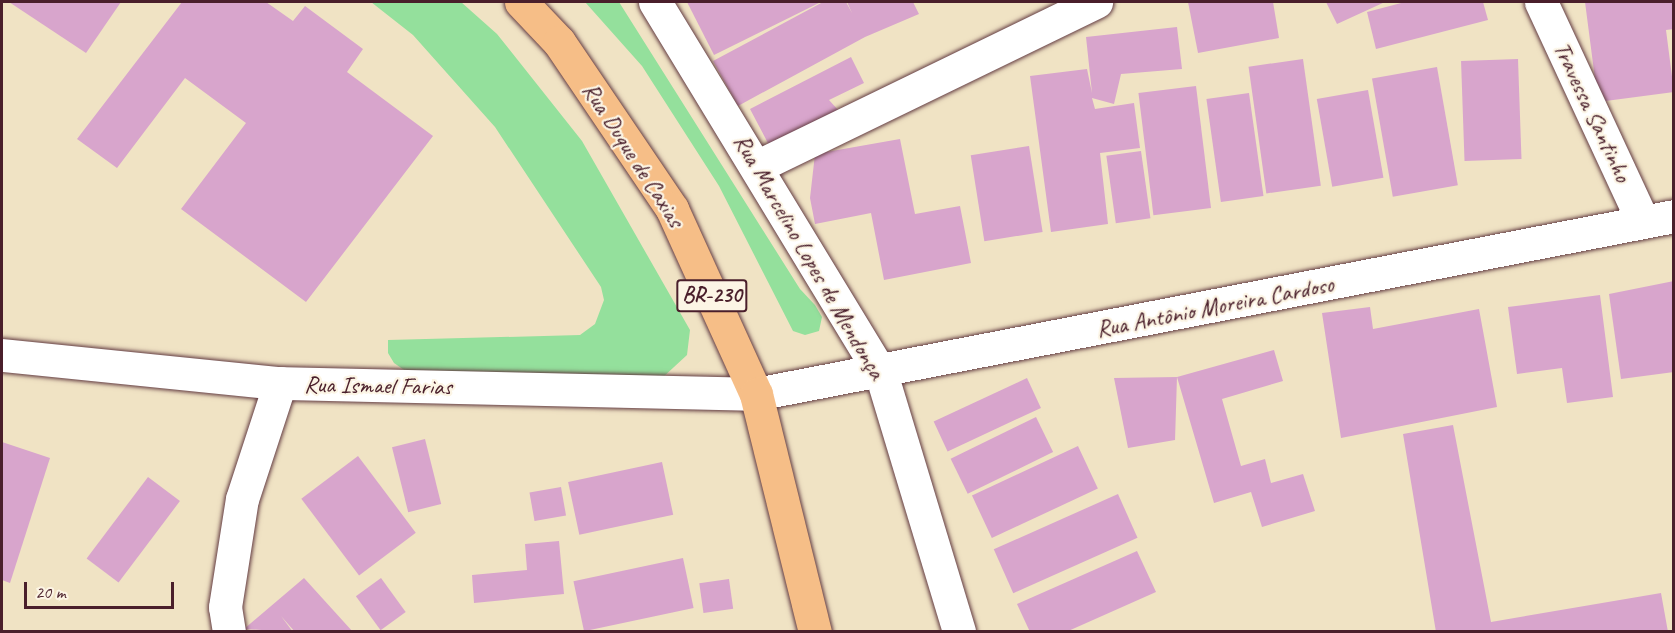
<!DOCTYPE html>
<html>
<head>
<meta charset="utf-8">
<style>
	body { margin:0 }
	#map { position:relative; width:1675px; height:633px; overflow:hidden; background:#f0e3c4; font-family:Caveat,sans-serif }
	div>[style] { position:absolute }
	.green>* { inset:0; background:#94e09c }
	.building>* { inset:0; background:#d8a5cc; transform-origin:0 0 }
	.roads { filter:drop-shadow(0 0 2px #633c42) drop-shadow(0 0 2px #633c42) }
	.street>* { height:33px; margin:-16.5px; padding:0 16.5px; transform-origin:16.5px; border-radius:16.5px; background:#fff }
	.primary>* { height:33px; margin:-16.5px; padding:0 16.5px; transform-origin:16.5px; border-radius:16.5px; background:#f6be87 }
	span { translate:-50% -50%; white-space:nowrap; text-align:center; line-height:1.15; -webkit-text-stroke:4.5px #fcf5e5; paint-order:stroke }
	.shield-label span { padding:2px 4px; background:#fcf5e5; border:2px solid; border-radius:4px; -webkit-text-stroke-width:0 }
	.shield-label { font-size:22px; color:#4a1f2b; font-weight:700 }
	.street-label { font-size:24px; color:#4a1f2b }
	.frame { position:absolute; inset:0; border:3px solid #4a1f2b; pointer-events:none }
	.scale { position:absolute; left:24px; top:582px; width:150px; height:27px; box-sizing:border-box; border:3px solid #4a1f2b; border-top:0; padding-left:8px; font-size:18px; line-height:21px; white-space:nowrap; color:#4a1f2b; -webkit-text-stroke:4px #fcf5e5; paint-order:stroke }
</style>
</head>
<body>
<div id="map">
	<div class="green">
		<i style="clip-path:polygon(371px 2px,461px 2px,497px 34px,582px 141px,690px 330px,687px 355px,661px 379px,410px 374px,394px 363px,388px 353px,388px 340px,580px 335px,595px 324px,604px 300px,601px 287px,495px 127px,413px 35px)"></i>
		<i style="clip-path:polygon(585px 2px,619px 2px,800px 289px,815px 305px,822px 317px,819px 331px,805px 335px,793px 331px,719px 186px,642px 66px)"></i>
	</div>
	<div class="building">
		<i style="clip-path:polygon(9px 2px,121px 2px,86px 53px)"></i>
		<i style="clip-path:polygon(182px 2px,266px 2px,293px 21px,305px 6px,363px 49px,347px 72px,433px 136px,306px 302px,181px 209px,246px 123px,185px 78px,117px 168px,77px 139px)"></i>
		<i style="clip-path:polygon(687px 2px,821px 2px,714px 55px)"></i>
		<i style="clip-path:polygon(823px 2px,846px 2px,852px 13px,847px 2px,913px 2px,919px 14px,865px 37px,738px 106px,713px 61px)"></i>
		<i style="clip-path:polygon(1188px 2px,1273px 2px,1279px 38px,1198px 53px)"></i>
		<i style="clip-path:polygon(1326px 2px,1385px 2px,1337px 24px)"></i>
		<i style="clip-path:polygon(1405px 2px,1483px 2px,1488px 20px,1376px 49px,1367px 12px)"></i>
		<i style="clip-path:polygon(1585px 2px,1674px 2px,1674px 29px,1666px 30px,1674px 92px,1598px 102px)"></i>
		<i style="clip-path:polygon(1177px 27px,1182px 69px,1121px 74px,1114px 104px,1092px 98px,1095px 109px,1134px 103px,1140px 148px,1100px 153px,1108px 224px,1051px 232px,1030px 76px,1087px 69px,1092px 93px,1086px 37px)"></i>
		<i style="clip-path:polygon(851px 57px,864px 83px,829px 100px,839px 111px,770px 147px,750px 109px)"></i>
		<i style="left:1303px;top:59px;width:128px;height:55px;rotate:82deg"></i>
		<i style="left:1518px;top:59px;width:100px;height:57px;rotate:88deg"></i>
		<i style="left:1437px;top:67px;width:120px;height:66px;rotate:80deg"></i>
		<i style="left:1196px;top:86px;width:123px;height:58px;rotate:83deg"></i>
		<i style="left:1368px;top:90px;width:89px;height:52px;rotate:80deg"></i>
		<i style="left:1249px;top:93px;width:104px;height:43px;rotate:82deg"></i>
		<i style="clip-path:polygon(900px 139px,915px 214px,960px 206px,971px 263px,884px 280px,871px 213px,815px 224px,810px 198px,815px 154px)"></i>
		<i style="left:1029px;top:146px;width:87px;height:59px;rotate:81deg"></i>
		<i style="left:1141px;top:151px;width:68px;height:35px;rotate:82deg"></i>
		<i style="clip-path:polygon(1674px 281px,1674px 372px,1621px 379px,1609px 294px)"></i>
		<i style="clip-path:polygon(1600px 295px,1613px 397px,1567px 403px,1562px 368px,1517px 374px,1508px 307px)"></i>
		<i style="clip-path:polygon(1370px 307px,1373px 329px,1479px 309px,1497px 407px,1341px 438px,1322px 313px)"></i>
		<i style="clip-path:polygon(1274px 350px,1283px 381px,1222px 399px,1241px 466px,1265px 459px,1271px 483px,1303px 474px,1315px 511px,1262px 527px,1251px 492px,1214px 503px,1177px 377px)"></i>
		<i style="clip-path:polygon(1177px 377px,1175px 440px,1128px 448px,1114px 378px)"></i>
		<i style="left:1027px;top:378px;width:33px;height:103px;rotate:65deg"></i>
		<i style="left:1036px;top:417px;width:39px;height:95px;rotate:64deg"></i>
		<i style="clip-path:polygon(1453px 425px,1491px 622px,1661px 593px,1668px 632px,1436px 632px,1403px 434px)"></i>
		<i style="left:425px;top:439px;width:67px;height:34px;rotate:76deg"></i>
		<i style="clip-path:polygon(2px 442px,50px 458px,10px 583px,2px 580px)"></i>
		<i style="left:1078px;top:446px;width:47px;height:117px;rotate:65deg"></i>
		<i style="left:358px;top:456px;width:96px;height:71px;rotate:53deg"></i>
		<i style="left:662px;top:462px;width:54px;height:96px;rotate:78deg"></i>
		<i style="left:148px;top:477px;width:40px;height:102px;rotate:37deg"></i>
		<i style="left:561px;top:487px;width:29px;height:32px;rotate:80deg"></i>
		<i style="left:1118px;top:494px;width:48px;height:136px;rotate:66deg"></i>
		<i style="clip-path:polygon(559px 541px,564px 594px,474px 603px,472px 575px,527px 570px,525px 544px)"></i>
		<i style="clip-path:polygon(1137px 551px,1156px 592px,1066px 632px,1030px 632px,1017px 604px)"></i>
		<i style="left:683px;top:558px;width:51px;height:112px;rotate:78deg"></i>
		<i style="clip-path:polygon(304px 578px,353px 632px,295px 632px,281px 616px,293px 632px,244px 629px)"></i>
		<i style="left:381px;top:578px;width:42px;height:31px;rotate:54deg"></i>
		<i style="left:729px;top:579px;width:30px;height:30px;rotate:82deg"></i>
	</div>
	<div class="roads">
		<div class="street">
			<i style="left:655px;top:2px;width:434px;rotate:58.7deg"></i>
			<i style="left:881px;top:373px;width:270px;rotate:73.2deg"></i>
			<i style="left:1541px;top:2px;width:242px;rotate:65.1deg"></i>
			<i style="left:758px;top:166px;width:376px;rotate:-25.9deg"></i>
			<i style="left:2px;top:355px;width:279px;rotate:5.8deg"></i>
			<i style="left:280px;top:383px;width:476px;rotate:1.3deg"></i>
			<i style="left:756px;top:394px;width:935px;rotate:-10.97deg"></i>
			<i style="left:229px;top:632px;width:25px;rotate:-99deg"></i>
			<i style="left:225px;top:607px;width:109px;rotate:-81.1deg"></i>
			<i style="left:242px;top:499px;width:122px;rotate:-71.9deg"></i>
		</div>
		<div class="primary">
			<i style="left:521px;top:2px;width:55px;rotate:46.5deg"></i>
			<i style="left:559px;top:42px;width:202px;rotate:55.9deg"></i>
			<i style="left:672px;top:209px;width:203px;rotate:65.6deg"></i>
			<i style="left:756px;top:394px;width:245px;rotate:76.1deg"></i>
		</div>
	</div>
	<div class="shield-label">
		<span style="left:712px;top:296px">BR-230</span>
	</div>
	<div class="street-label">
		<span style="left:1592px;top:112px;rotate:65deg">Travessa Santinho</span>
		<span style="left:633px;top:155px;rotate:57deg">Rua Duque de Caxias</span>
		<span style="left:809px;top:257px;rotate:60deg">Rua Marcelino Lopes de Mendonça</span>
		<span style="left:1215px;top:307px;rotate:-11deg">Rua Antônio Moreira Cardoso</span>
		<span style="left:378px;top:386px;rotate:1deg">Rua Ismael Farias</span>
	</div>
	<div class="frame"></div>
	<div class="scale">20 m</div>
</div>
</body>
</html>
